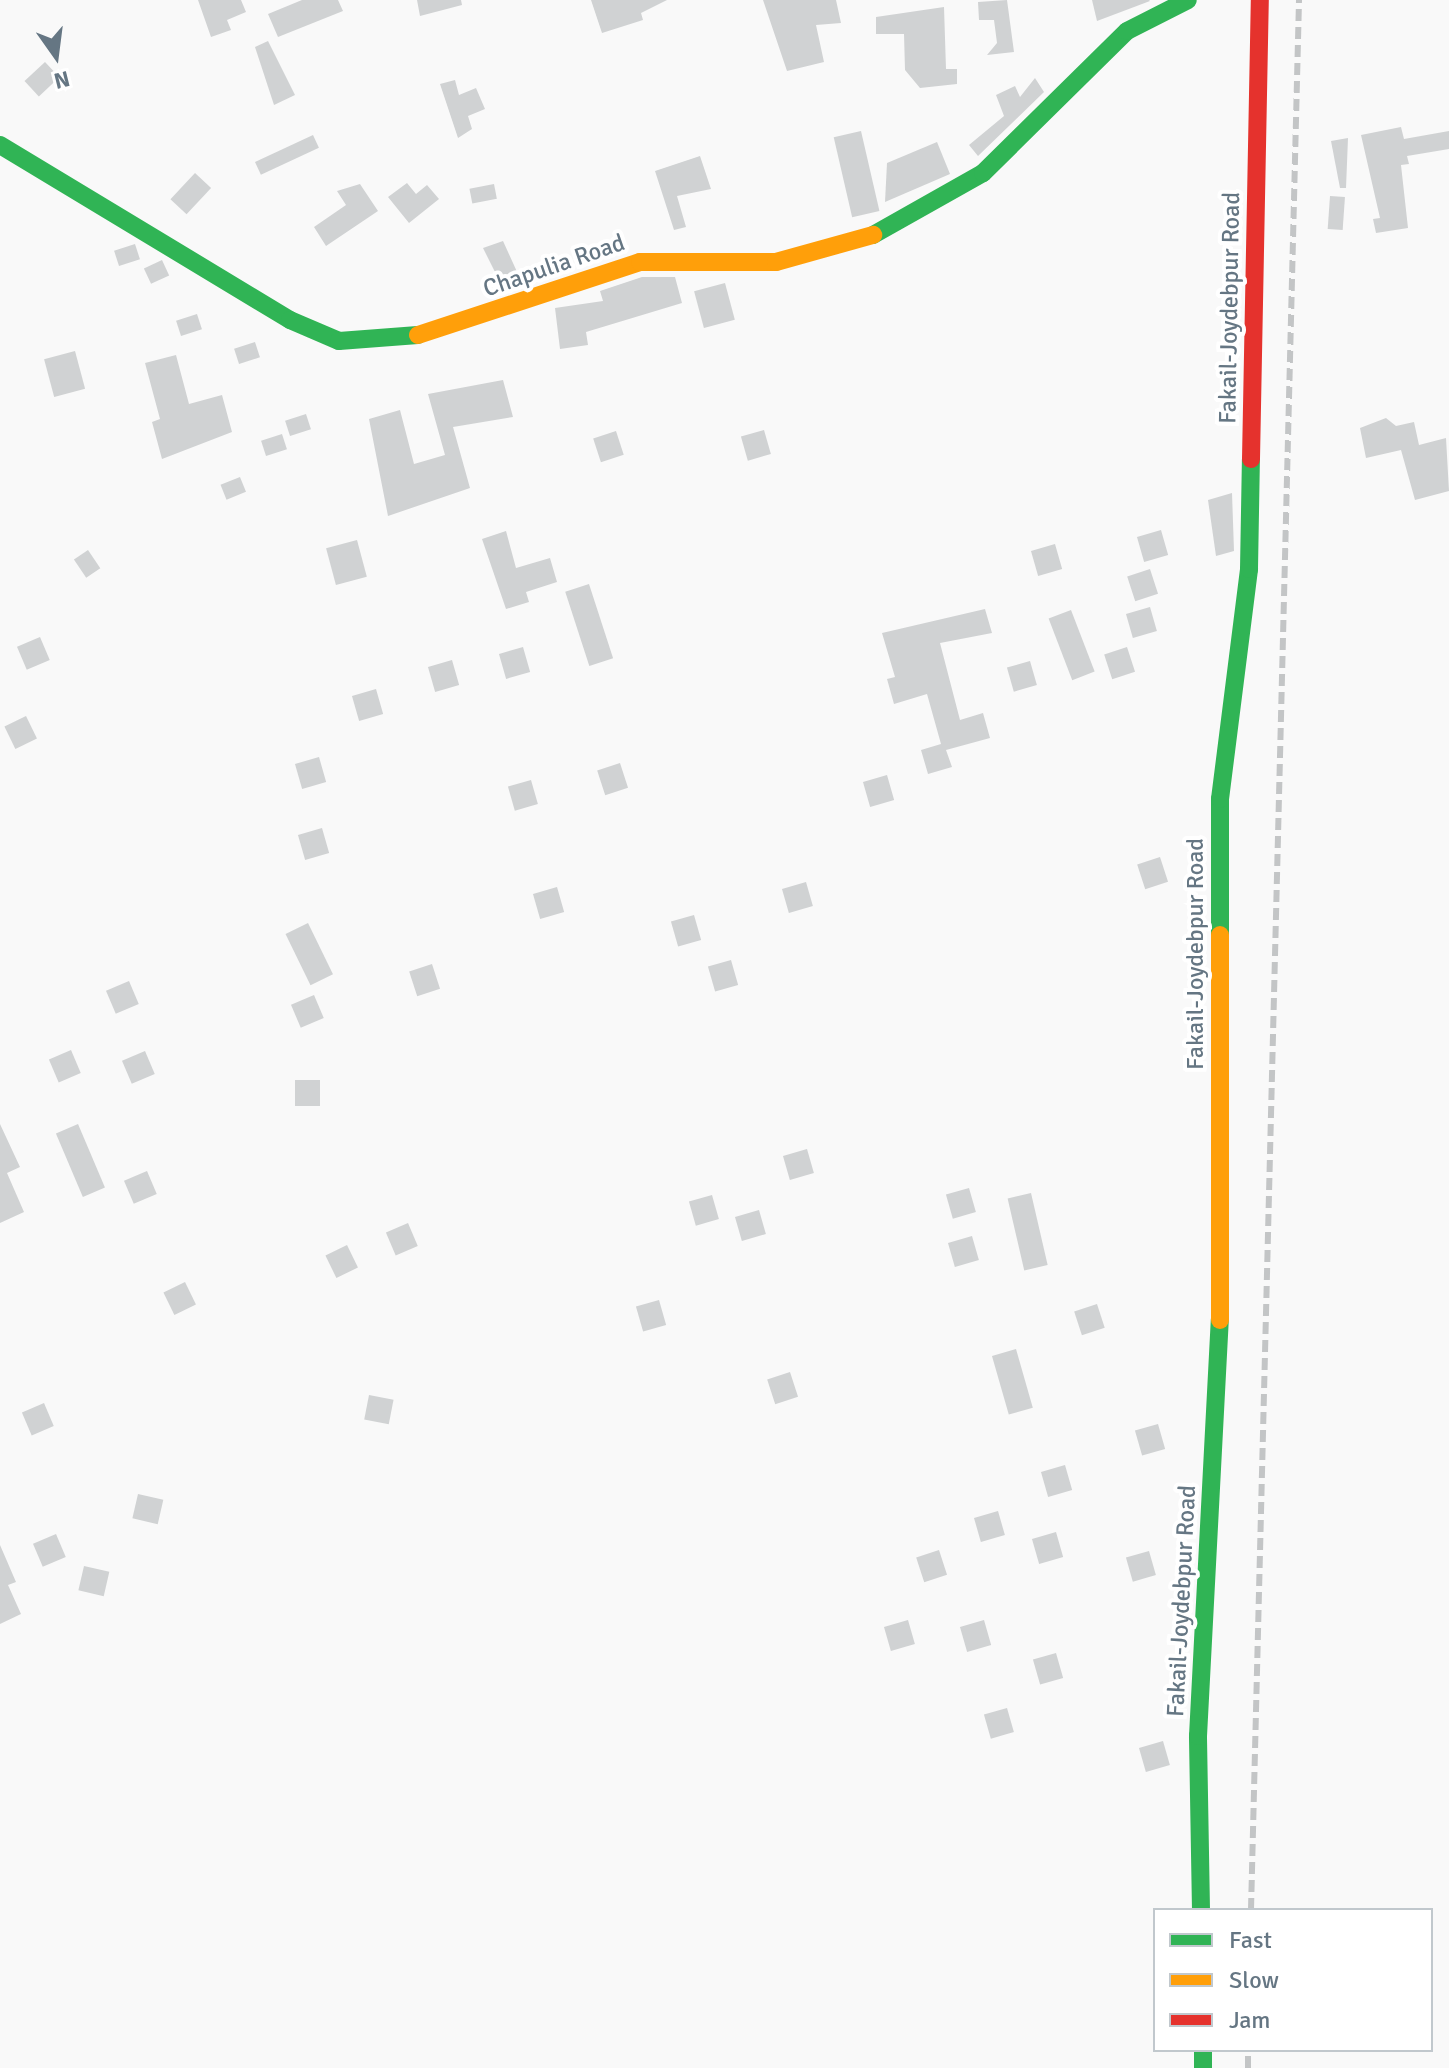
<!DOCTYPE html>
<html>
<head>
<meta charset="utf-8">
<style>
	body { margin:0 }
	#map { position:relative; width:1449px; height:2068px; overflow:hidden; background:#f9f9f9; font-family:Signika,sans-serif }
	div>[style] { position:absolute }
	.building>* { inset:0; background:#d0d2d3; transform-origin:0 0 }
	.fast>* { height:18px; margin:-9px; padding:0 9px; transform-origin:9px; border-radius:9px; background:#30b455 }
	.slow>* { height:18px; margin:-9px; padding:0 9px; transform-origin:9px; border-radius:9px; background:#ff9f0a }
	.jam>* { height:18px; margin:-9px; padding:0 9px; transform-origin:9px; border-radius:9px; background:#e5322d }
	.rail>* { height:6px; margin-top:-3px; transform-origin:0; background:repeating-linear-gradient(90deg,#c3c5c6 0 12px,transparent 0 18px) }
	span { translate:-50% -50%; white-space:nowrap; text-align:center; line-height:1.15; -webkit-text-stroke:8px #fff; paint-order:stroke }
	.street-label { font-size:24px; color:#657683 }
	.legend { position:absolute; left:1153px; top:1908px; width:280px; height:144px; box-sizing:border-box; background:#fff; border:2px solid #c1c8cd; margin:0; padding:10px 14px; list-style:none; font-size:24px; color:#657683 }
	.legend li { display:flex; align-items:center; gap:16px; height:40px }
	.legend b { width:40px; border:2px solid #c1c8cd }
	.north { position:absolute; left:16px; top:16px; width:80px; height:80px; -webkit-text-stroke:6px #fff; paint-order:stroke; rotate:166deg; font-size:22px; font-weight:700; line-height:32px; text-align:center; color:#657683 }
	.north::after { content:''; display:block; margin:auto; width:28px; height:36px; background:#657683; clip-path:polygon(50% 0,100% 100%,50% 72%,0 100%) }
</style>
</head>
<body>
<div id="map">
	<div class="building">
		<i style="clip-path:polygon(198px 0,241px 0,246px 12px,227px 20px,231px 30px,211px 37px)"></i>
		<i style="clip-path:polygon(302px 0,338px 0,343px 11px,278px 37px,268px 14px)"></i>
		<i style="clip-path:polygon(417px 0,461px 0,462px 5px,420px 16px)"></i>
		<i style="clip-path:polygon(591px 0,667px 0,641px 13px,643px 20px,602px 33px)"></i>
		<i style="clip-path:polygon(763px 0,836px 0,841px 23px,816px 25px,824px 62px,787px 71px)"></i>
		<i style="clip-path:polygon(1007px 0,1014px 52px,987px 55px,997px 43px,994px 20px,979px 20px,978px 2px)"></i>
		<i style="clip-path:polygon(1092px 0,1149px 0,1150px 1px,1097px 21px)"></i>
		<i style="clip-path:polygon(944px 7px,946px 69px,957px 69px,957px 84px,920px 88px,905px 70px,904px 34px,876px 34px,876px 17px)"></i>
		<i style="clip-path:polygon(268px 41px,295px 95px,274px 105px,255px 47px)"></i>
		<i style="left:45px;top:62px;width:21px;height:28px;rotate:47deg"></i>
		<i style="clip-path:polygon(1035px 78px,1044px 92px,978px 156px,969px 145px,1004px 116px,996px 95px,1015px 86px,1020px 97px)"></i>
		<i style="clip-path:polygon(455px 80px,459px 95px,476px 88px,485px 109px,468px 116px,472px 129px,458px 138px,440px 84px)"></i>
		<i style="clip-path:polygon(1401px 127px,1404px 139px,1449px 131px,1449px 149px,1407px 156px,1409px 164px,1401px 165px,1408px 228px,1376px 233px,1373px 219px,1380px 218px,1361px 135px)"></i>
		<i style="left:861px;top:131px;width:82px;height:28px;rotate:77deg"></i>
		<i style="left:313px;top:135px;width:14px;height:64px;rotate:65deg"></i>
		<i style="clip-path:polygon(1348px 138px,1346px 188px,1340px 188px,1331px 141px)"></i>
		<i style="clip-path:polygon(937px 142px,950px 174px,885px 202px,887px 163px)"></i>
		<i style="clip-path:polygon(700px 156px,711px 189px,677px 196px,686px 227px,674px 230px,655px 171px)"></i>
		<i style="left:195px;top:173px;width:22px;height:36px;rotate:43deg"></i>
		<i style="clip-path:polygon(407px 183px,416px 194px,427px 185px,439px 199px,409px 223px,388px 197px)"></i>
		<i style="clip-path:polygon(360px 184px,378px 211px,326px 246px,314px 227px,346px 205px,337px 191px)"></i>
		<i style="left:494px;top:184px;width:15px;height:25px;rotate:79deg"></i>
		<i style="left:1330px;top:196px;width:15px;height:33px;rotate:4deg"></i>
		<i style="clip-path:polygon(503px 241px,518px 274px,499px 280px,483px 248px)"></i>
		<i style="left:135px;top:244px;width:16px;height:22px;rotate:72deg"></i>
		<i style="left:162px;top:260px;width:17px;height:20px;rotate:65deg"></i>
		<i style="clip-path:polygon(642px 277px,675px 277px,682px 303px,586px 332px,588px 345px,560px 349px,555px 308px,603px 301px,600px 291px)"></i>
		<i style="left:725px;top:283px;width:38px;height:32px;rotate:75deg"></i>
		<i style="left:197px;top:314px;width:16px;height:22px;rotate:72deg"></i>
		<i style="left:255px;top:342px;width:16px;height:22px;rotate:72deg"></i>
		<i style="left:75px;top:351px;width:39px;height:32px;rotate:75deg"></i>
		<i style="clip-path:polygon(176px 355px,189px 404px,222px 395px,232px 432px,162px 459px,152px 422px,160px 419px,145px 363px)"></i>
		<i style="clip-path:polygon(503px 380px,513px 417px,453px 427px,470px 488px,388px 516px,369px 419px,400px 410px,414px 464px,445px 455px,428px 394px)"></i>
		<i style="left:306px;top:414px;width:16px;height:22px;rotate:72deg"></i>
		<i style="clip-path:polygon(1386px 418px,1396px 426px,1414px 422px,1419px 445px,1446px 438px,1449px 491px,1415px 500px,1401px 450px,1366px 458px,1360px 428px)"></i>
		<i style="left:764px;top:430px;width:25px;height:24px;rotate:74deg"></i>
		<i style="left:616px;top:431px;width:25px;height:24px;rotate:72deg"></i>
		<i style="left:282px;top:434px;width:16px;height:22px;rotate:72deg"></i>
		<i style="left:240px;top:477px;width:16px;height:21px;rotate:68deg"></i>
		<i style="clip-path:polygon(1232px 493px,1234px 551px,1216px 556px,1208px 500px)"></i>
		<i style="left:1161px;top:530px;width:26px;height:25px;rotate:74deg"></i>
		<i style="clip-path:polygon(506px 531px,516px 568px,550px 558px,557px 582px,526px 592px,529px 602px,506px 609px,482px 539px)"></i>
		<i style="left:357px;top:540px;width:38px;height:32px;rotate:75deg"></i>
		<i style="left:1055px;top:544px;width:26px;height:25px;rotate:74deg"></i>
		<i style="left:88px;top:550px;width:22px;height:17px;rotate:56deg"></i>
		<i style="left:1150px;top:569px;width:26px;height:24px;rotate:72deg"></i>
		<i style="left:589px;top:584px;width:78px;height:25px;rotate:72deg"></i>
		<i style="left:1150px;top:607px;width:25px;height:25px;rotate:74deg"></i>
		<i style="clip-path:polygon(985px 609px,992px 633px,940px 643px,960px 720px,983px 713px,990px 738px,946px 750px,952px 767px,928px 774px,921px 750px,941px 744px,927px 694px,894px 704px,887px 679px,895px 677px,882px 633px)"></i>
		<i style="left:1071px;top:610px;width:66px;height:24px;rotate:69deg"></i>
		<i style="left:40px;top:637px;width:25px;height:25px;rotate:67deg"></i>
		<i style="left:523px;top:647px;width:26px;height:25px;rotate:74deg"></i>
		<i style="left:1127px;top:647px;width:26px;height:24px;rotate:72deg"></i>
		<i style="left:452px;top:660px;width:26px;height:25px;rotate:74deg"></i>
		<i style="left:1030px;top:661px;width:25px;height:24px;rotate:74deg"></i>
		<i style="left:376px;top:689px;width:26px;height:25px;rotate:74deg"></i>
		<i style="left:26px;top:716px;width:25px;height:24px;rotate:64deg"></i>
		<i style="left:319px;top:757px;width:26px;height:25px;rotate:74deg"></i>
		<i style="left:620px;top:763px;width:26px;height:24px;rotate:72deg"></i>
		<i style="left:887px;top:775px;width:26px;height:25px;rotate:74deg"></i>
		<i style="left:531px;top:780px;width:25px;height:24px;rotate:74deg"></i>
		<i style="left:322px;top:828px;width:26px;height:25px;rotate:74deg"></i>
		<i style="left:1160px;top:857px;width:26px;height:24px;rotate:72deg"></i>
		<i style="left:806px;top:882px;width:25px;height:25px;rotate:74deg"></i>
		<i style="left:557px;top:887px;width:26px;height:25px;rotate:74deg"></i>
		<i style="left:694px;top:915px;width:26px;height:24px;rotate:74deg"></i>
		<i style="left:308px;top:923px;width:57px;height:25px;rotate:64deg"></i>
		<i style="left:731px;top:960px;width:26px;height:24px;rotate:74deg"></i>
		<i style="left:432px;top:964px;width:26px;height:24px;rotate:72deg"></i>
		<i style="left:129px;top:981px;width:25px;height:25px;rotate:67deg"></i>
		<i style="left:314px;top:995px;width:25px;height:25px;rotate:67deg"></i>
		<i style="left:71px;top:1050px;width:25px;height:24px;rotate:67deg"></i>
		<i style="left:145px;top:1051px;width:25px;height:25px;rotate:67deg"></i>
		<i style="left:295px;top:1080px;width:25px;height:26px"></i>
		<i style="clip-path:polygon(0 1124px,20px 1167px,7px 1173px,24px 1212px,0 1223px)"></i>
		<i style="left:78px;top:1124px;width:69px;height:24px;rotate:67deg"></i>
		<i style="left:807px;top:1149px;width:25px;height:25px;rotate:74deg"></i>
		<i style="left:147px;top:1171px;width:25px;height:25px;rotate:67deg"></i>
		<i style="left:969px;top:1188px;width:25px;height:24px;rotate:74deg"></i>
		<i style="left:1031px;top:1193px;width:74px;height:24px;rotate:77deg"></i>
		<i style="left:712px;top:1195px;width:25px;height:24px;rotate:74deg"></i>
		<i style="left:759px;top:1210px;width:25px;height:25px;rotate:74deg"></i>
		<i style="left:408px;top:1223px;width:25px;height:24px;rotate:67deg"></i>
		<i style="left:972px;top:1236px;width:25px;height:25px;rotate:74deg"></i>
		<i style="left:347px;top:1245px;width:25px;height:24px;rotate:64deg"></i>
		<i style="left:185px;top:1282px;width:25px;height:24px;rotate:64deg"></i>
		<i style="left:659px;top:1300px;width:26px;height:24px;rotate:74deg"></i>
		<i style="left:1097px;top:1304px;width:25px;height:24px;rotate:72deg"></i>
		<i style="left:1016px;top:1349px;width:61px;height:25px;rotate:74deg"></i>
		<i style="left:790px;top:1372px;width:26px;height:24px;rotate:72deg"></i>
		<i style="left:369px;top:1395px;width:25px;height:25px;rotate:11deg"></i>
		<i style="left:44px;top:1403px;width:25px;height:24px;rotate:67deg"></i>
		<i style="left:1158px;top:1424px;width:26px;height:24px;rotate:74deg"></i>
		<i style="left:1065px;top:1465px;width:26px;height:25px;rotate:74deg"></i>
		<i style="left:138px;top:1494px;width:26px;height:25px;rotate:13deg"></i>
		<i style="left:998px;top:1511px;width:25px;height:25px;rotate:74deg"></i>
		<i style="left:1056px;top:1532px;width:26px;height:25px;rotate:74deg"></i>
		<i style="left:56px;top:1534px;width:25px;height:25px;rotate:67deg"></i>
		<i style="clip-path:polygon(0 1545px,16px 1582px,8px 1585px,21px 1614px,0 1624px)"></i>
		<i style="left:939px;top:1550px;width:26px;height:24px;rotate:72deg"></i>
		<i style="left:1149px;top:1551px;width:25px;height:24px;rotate:74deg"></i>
		<i style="left:84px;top:1566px;width:26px;height:25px;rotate:13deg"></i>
		<i style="left:908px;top:1620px;width:25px;height:25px;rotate:74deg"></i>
		<i style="left:984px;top:1620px;width:26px;height:25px;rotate:74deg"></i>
		<i style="left:1056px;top:1653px;width:26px;height:24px;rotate:74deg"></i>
		<i style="left:1007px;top:1708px;width:25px;height:24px;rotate:74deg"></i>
		<i style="left:1163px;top:1741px;width:25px;height:25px;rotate:74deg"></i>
	</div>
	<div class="fast">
		<i style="left:0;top:145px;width:339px;rotate:31.1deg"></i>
		<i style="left:290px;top:320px;width:53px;rotate:23.2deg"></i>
		<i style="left:339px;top:341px;width:79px;rotate:-4.3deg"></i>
		<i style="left:873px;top:235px;width:126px;rotate:-29.4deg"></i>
		<i style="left:983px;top:173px;width:202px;rotate:-44.6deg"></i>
		<i style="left:1127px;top:31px;width:68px;rotate:-26.9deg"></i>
		<i style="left:1220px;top:935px;width:136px;rotate:-90deg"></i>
		<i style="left:1220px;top:799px;width:232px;rotate:-82.8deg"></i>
		<i style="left:1249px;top:569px;width:110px;rotate:-89deg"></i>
		<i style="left:1201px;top:1910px;width:174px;rotate:-91deg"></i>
		<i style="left:1198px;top:1736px;width:417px;rotate:-87deg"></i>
		<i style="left:1203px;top:2050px;width:18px;rotate:90deg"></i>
	</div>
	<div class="slow">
		<i style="left:418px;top:335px;width:234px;rotate:-18.2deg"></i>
		<i style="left:640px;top:262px;width:136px"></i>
		<i style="left:776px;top:262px;width:101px;rotate:-15.6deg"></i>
		<i style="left:1220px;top:935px;width:385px;rotate:90deg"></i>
	</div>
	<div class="jam">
		<i style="left:1251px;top:459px;width:459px;rotate:-88.9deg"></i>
	</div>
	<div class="rail">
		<i style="left:1251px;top:1910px;width:1911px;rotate:-88.56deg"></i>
		<i style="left:1248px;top:2068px;width:18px;rotate:-90deg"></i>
	</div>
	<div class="street-label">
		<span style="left:554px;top:266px;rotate:-19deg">Chapulia Road</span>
		<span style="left:1230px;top:308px;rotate:-89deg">Fakail-Joydebpur Road</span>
		<span style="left:1196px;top:954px;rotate:-90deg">Fakail-Joydebpur Road</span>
		<span style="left:1182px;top:1601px;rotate:-87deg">Fakail-Joydebpur Road</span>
	</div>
	<ul class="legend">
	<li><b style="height:10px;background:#30b455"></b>Fast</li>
	<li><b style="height:10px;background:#ff9f0a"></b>Slow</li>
	<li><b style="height:10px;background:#e5322d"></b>Jam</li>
	</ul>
	<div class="north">N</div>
</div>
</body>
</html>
